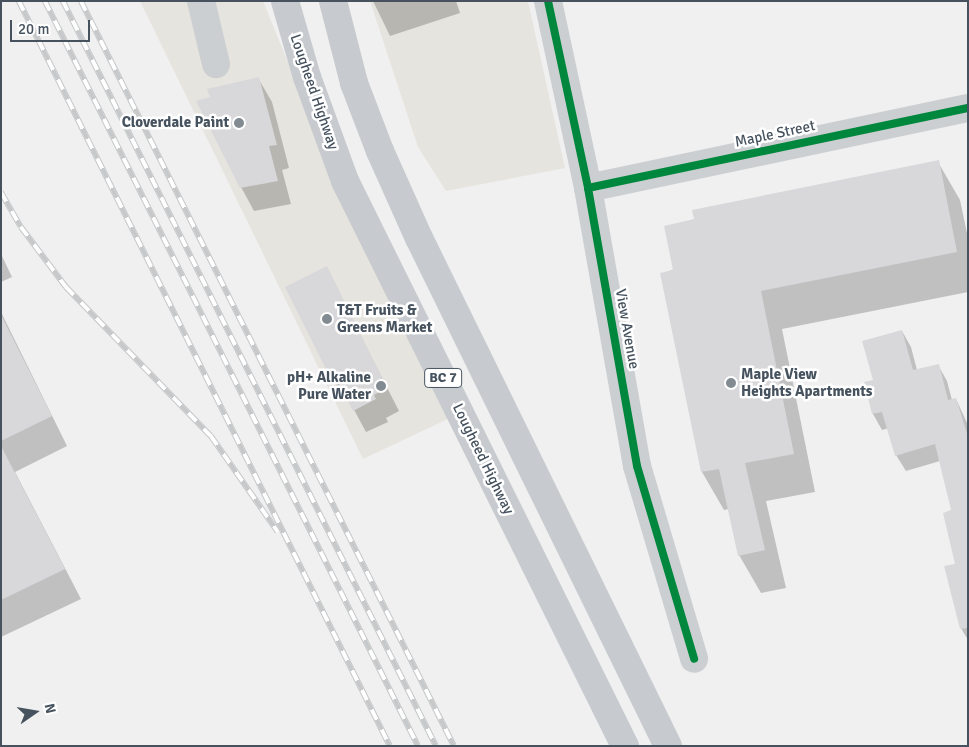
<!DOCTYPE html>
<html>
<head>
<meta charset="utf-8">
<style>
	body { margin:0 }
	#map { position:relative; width:969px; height:747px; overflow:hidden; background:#f1f0f0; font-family:Signika,sans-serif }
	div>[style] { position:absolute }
	.commercial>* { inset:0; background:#e6e4de }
	.shadow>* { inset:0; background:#0003 }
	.building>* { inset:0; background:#d8d8db }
	.minor>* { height:28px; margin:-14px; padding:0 14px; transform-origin:14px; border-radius:14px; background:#cccfd1 }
	.major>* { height:28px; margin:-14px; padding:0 14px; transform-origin:14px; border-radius:14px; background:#c7cbcf }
	.rail>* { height:5.5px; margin-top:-2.75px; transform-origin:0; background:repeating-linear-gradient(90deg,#fff 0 11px,#c6c8ca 0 22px); box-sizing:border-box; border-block:1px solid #c6c8ca }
	.cycleway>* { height:8px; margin:-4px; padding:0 4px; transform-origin:4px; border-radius:4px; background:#00873e }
	.dots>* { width:14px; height:14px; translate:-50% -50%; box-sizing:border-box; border:2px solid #fff; border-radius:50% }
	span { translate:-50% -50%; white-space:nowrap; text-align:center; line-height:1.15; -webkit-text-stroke:5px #fff; paint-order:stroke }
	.shield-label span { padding:1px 4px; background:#fff; border:1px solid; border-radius:4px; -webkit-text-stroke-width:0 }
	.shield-label { font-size:14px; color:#46535f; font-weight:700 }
	.street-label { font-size:15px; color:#46535f }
	.poi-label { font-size:15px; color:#46535f; font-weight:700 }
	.right { translate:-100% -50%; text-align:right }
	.left { translate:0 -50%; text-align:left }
	.frame { position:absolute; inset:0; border:2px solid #46535f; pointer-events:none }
	.north { position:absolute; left:10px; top:687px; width:50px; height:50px; -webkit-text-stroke:4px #fff; paint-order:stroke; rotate:77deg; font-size:14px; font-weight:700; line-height:20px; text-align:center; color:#46535f }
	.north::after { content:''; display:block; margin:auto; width:18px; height:22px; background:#46535f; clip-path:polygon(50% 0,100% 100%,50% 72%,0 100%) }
	.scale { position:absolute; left:10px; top:20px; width:80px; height:22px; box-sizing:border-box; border:2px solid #46535f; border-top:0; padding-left:6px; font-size:15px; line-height:18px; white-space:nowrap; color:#46535f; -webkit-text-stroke:4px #fff; paint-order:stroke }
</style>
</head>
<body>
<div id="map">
	<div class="commercial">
		<i style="clip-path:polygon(140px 1px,263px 1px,335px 178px,452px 417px,363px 459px)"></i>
		<i style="clip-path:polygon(370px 1px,528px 1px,565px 168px,446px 191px,418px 147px)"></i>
	</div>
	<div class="shadow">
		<i style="clip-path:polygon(373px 1px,456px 1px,460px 13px,390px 36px)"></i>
		<i style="clip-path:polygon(258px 78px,272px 102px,289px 168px,282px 170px,291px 204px,254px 211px,241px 187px,211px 98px)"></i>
		<i style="clip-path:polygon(938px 162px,960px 200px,968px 238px,968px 292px,782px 329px,815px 492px,766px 501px,786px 588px,761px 593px,739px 555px,729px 509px,724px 510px,702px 472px,662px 274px)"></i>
		<i style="clip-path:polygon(1px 254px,12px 277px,1px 282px)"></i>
		<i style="clip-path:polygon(326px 268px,399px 411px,386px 418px,388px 422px,366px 432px,345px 393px,341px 394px,329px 372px)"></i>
		<i style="clip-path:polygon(1px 312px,67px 446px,15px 472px,81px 599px,1px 637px)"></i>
		<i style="clip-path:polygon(902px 331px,911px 347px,917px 370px,938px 365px,947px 381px,952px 400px,956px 399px,968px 425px,968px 640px,962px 630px,946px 567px,956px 564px,952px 511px,940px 461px,906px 471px,896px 455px,889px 428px,882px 430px,873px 414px,866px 383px,875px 381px)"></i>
	</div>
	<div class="building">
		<i style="clip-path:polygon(259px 77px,277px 145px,269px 146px,278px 181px,240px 188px,196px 101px,210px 97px,207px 89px)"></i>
		<i style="clip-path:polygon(939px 160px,957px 252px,761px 291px,794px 454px,745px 463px,765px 550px,738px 556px,719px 469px,701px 472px,660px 273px,673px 270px,664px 226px,694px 219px,692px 210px)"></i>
		<i style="clip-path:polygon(327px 266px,387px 388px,374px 395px,376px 399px,353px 411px,332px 371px,328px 373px,285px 287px)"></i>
		<i style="clip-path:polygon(1px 315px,52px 416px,1px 441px)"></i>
		<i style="clip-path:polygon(902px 330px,913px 370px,939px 364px,948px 400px,956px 398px,968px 437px,968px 628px,960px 629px,944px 566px,955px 564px,943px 513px,951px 510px,935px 444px,895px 456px,882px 412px,872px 414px,864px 382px,873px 380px,862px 341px)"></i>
		<i style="clip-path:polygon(1px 446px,65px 569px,1px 600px)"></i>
	</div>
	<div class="minor">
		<i style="left:201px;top:1px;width:65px;rotate:76.6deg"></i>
		<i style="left:548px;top:1px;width:191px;rotate:77.9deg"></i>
		<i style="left:588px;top:188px;width:282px;rotate:80deg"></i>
		<i style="left:637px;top:466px;width:201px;rotate:73.5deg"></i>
		<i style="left:588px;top:188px;width:388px;rotate:-11.9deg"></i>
	</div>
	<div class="major">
		<i style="left:285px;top:1px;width:79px;rotate:73.9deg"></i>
		<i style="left:307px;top:77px;width:111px;rotate:69.9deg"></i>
		<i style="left:345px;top:181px;width:631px;rotate:63.64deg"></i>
		<i style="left:333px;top:1px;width:85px;rotate:75.6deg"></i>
		<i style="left:354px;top:83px;width:73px;rotate:69.1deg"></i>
		<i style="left:380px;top:151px;width:95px;rotate:65.9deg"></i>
		<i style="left:419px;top:238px;width:566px;rotate:63.89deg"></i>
	</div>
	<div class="rail">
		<i style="left:19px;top:1px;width:832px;rotate:63.53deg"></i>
		<i style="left:45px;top:1px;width:833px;rotate:63.4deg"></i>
		<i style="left:63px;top:1px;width:833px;rotate:63.4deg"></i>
		<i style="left:81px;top:1px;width:833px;rotate:63.4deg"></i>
		<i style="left:1px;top:192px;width:40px;rotate:60.3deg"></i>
		<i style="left:21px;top:227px;width:75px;rotate:53.1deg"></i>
		<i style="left:66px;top:287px;width:208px;rotate:45.8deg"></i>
		<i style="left:211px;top:436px;width:117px;rotate:55.1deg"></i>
	</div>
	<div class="cycleway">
		<i style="left:548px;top:1px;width:191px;rotate:77.9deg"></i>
		<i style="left:588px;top:188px;width:282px;rotate:80deg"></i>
		<i style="left:637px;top:466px;width:201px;rotate:73.5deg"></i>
		<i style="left:588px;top:188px;width:388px;rotate:-11.9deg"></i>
	</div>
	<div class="dots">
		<i style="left:239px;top:123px;background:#828a92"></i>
		<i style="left:327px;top:319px;background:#828a92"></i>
		<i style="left:731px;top:383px;background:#828a92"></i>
		<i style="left:381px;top:386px;background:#828a92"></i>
	</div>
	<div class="shield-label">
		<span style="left:443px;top:378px">BC 7</span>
	</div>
	<div class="street-label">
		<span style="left:314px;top:92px;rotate:71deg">Lougheed Highway</span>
		<span style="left:775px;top:134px;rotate:-12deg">Maple Street</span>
		<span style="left:627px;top:329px;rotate:80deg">View Avenue</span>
		<span style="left:483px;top:459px;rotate:64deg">Lougheed Highway</span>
	</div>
	<div class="poi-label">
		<span class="right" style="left:229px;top:123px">Cloverdale Paint</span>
		<span class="left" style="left:337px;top:319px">T&amp;T Fruits &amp;<br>Greens Market</span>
		<span class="left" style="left:741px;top:383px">Maple View<br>Heights Apartments</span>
		<span class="right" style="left:371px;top:386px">pH+ Alkaline<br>Pure Water</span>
	</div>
	<div class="frame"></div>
	<div class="north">N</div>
	<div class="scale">20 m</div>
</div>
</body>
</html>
